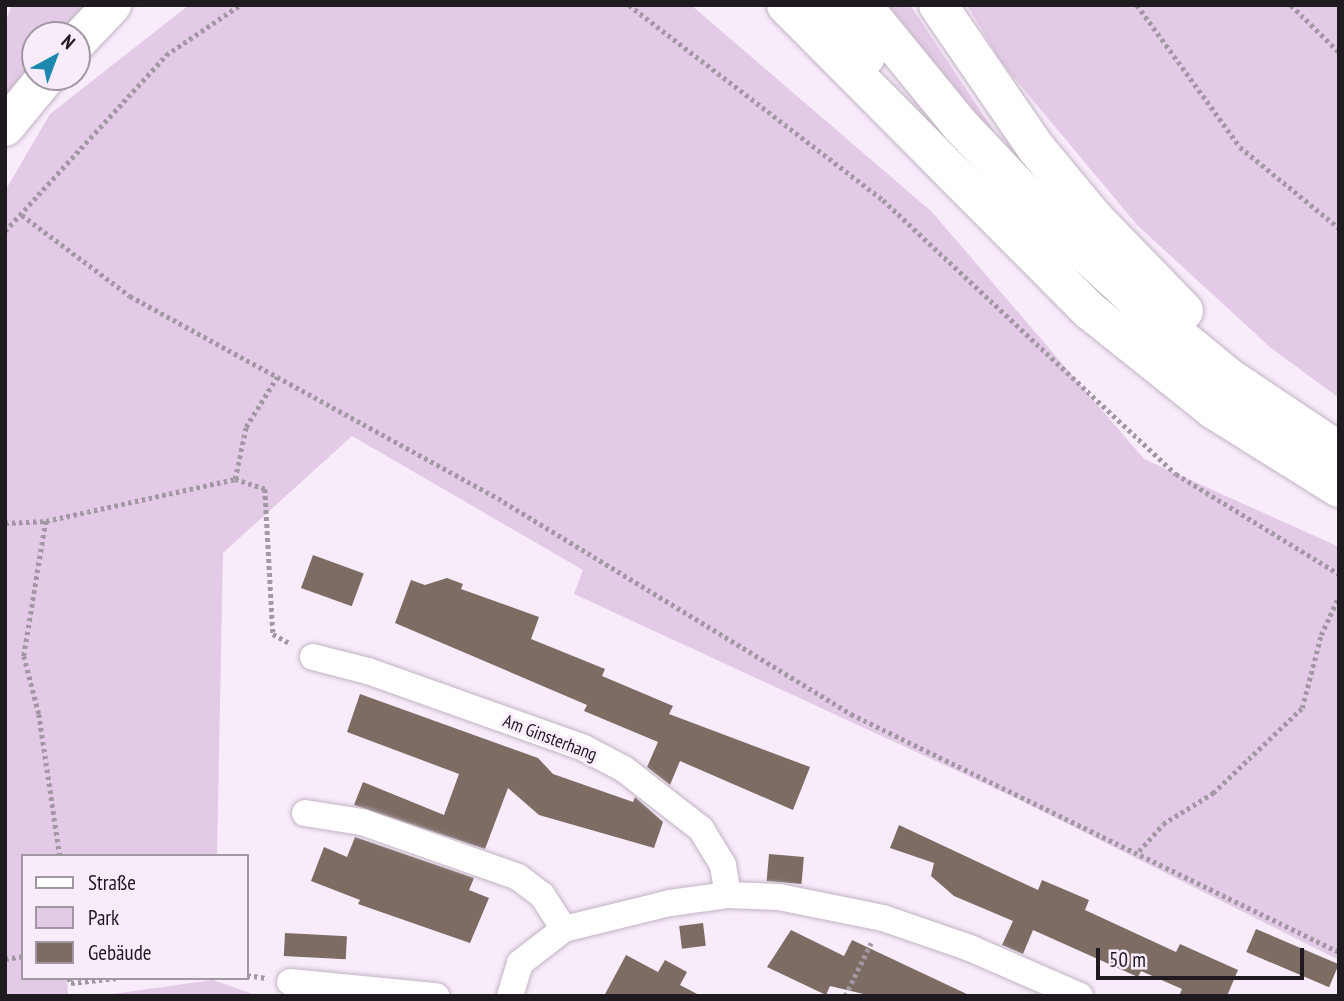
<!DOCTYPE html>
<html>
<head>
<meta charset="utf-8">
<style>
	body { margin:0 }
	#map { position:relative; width:1344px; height:1001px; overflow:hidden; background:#f8ebfa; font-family:"PT Sans Narrow",sans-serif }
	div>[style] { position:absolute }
	.green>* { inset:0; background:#e3cae6 }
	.building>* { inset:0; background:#7d6c64; transform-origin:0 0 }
	.path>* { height:4.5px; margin-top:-2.25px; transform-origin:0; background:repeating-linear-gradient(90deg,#a298a3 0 3.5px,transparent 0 7px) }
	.roads { filter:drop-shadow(0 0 2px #c1b4c3) drop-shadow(0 0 2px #c1b4c3) }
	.street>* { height:26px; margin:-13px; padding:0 13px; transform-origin:13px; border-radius:13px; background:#fff }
	.highway>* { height:38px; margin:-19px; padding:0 19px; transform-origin:19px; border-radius:19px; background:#fff }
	span { translate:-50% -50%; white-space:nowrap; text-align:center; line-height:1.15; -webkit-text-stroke:6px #f8ebfa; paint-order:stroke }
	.street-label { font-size:18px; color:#1f1a1f }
	.frame { position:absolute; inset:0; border:7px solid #1f1a1f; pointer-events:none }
	.legend { position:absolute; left:21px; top:854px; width:228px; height:126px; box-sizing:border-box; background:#f8ebfa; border:2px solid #a197a2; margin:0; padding:9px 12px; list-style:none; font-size:21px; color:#1f1a1f }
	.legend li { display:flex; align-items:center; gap:14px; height:35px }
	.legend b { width:35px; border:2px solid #a197a2 }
	.north { position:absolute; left:21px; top:21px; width:70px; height:70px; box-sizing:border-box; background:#f8ebfa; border:2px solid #a197a2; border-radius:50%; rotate:41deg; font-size:19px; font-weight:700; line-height:28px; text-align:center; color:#1f1a1f }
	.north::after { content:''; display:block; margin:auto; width:24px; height:32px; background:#1c87af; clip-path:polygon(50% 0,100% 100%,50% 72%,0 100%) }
	.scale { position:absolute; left:1096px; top:948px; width:208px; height:32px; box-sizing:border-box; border:4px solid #1f1a1f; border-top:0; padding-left:9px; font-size:21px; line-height:24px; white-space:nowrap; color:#1f1a1f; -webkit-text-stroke:5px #f8ebfa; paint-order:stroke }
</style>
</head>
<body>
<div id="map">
	<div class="green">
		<i style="clip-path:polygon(12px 5px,100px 5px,72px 35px,35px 35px,35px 77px,5px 114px,5px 23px)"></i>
		<i style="clip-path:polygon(189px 5px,691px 5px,932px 212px,1144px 459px,1339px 547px,1339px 960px,1018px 799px,574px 594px,583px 570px,352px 436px,223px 553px,217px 856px,23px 856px,23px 978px,67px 978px,68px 996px,5px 996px,5px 191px,50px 114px)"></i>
		<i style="clip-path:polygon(888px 5px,910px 5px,994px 131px,992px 133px)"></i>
		<i style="clip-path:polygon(967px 5px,1339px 5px,1339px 398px,1271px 348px,1137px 225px,1001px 62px)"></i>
		<i style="clip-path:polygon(213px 980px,258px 996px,113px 996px,113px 994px)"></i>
	</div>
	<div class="building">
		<i style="left:313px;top:555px;width:54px;height:35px;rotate:20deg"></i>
		<i style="clip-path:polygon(447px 578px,463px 584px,461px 589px,539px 617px,531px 639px,605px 669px,602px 676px,673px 706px,669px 714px,810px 767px,793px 810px,680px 761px,670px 785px,647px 767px,658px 742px,584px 711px,587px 705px,395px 623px,411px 580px,425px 585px)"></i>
		<i style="clip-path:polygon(360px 694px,538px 758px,553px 774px,633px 802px,635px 797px,663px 822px,654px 848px,539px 815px,508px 788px,485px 849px,354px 805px,363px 782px,444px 815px,459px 774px,347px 732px)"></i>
		<i style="clip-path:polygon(899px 825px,1038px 890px,1042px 880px,1089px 900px,1085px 910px,1176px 952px,1180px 944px,1238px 970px,1227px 996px,1179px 996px,1182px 989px,1141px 971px,1138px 977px,1033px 930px,1023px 954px,1002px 945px,1013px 921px,954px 896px,931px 876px,934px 863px,890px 848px)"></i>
		<i style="clip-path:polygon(355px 837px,474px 878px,469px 890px,489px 898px,470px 943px,358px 904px,360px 900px,311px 881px,324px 847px,347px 857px)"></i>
		<i style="left:769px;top:854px;width:35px;height:27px;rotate:5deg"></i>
		<i style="left:703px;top:923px;width:23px;height:24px;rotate:83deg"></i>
		<i style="left:1256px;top:929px;width:90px;height:25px;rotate:23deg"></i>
		<i style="clip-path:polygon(791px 930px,844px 956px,852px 940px,971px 996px,872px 996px,830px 986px,826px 995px,767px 967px)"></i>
		<i style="left:285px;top:933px;width:62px;height:23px;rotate:3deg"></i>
		<i style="clip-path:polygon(626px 955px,658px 972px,665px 960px,687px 972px,680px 985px,701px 996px,604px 996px)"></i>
	</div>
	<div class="path">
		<i style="left:629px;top:5px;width:320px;rotate:37.5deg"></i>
		<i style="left:883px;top:200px;width:401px;rotate:43.1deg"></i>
		<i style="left:1176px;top:474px;width:191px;rotate:31.5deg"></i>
		<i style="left:1137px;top:5px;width:175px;rotate:54deg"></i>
		<i style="left:1240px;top:147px;width:128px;rotate:39.3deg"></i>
		<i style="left:1291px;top:5px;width:67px;rotate:44.4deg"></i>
		<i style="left:22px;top:215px;width:135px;rotate:36.9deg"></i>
		<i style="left:130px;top:296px;width:427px;rotate:28.8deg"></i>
		<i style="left:504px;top:502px;width:407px;rotate:31.4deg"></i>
		<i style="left:851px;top:714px;width:543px;rotate:26deg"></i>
		<i style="left:5px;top:231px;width:239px;rotate:-47.5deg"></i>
		<i style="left:166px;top:55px;width:89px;rotate:-34deg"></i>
		<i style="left:235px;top:479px;width:53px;rotate:-78.1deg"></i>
		<i style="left:246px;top:427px;width:59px;rotate:-58.2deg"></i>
		<i style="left:46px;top:521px;width:137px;rotate:99.3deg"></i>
		<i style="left:24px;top:656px;width:60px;rotate:75.5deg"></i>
		<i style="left:39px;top:714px;width:144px;rotate:81.6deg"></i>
		<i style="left:5px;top:523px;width:41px;rotate:-2.8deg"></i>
		<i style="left:46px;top:521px;width:194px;rotate:-12.5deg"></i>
		<i style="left:235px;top:479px;width:32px;rotate:18deg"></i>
		<i style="left:265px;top:489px;width:145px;rotate:86.8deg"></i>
		<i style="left:273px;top:634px;width:21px;rotate:29deg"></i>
		<i style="left:1139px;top:851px;width:36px;rotate:-48deg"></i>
		<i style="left:1163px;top:824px;width:59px;rotate:-31.8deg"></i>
		<i style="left:1213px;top:793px;width:123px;rotate:-43.7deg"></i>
		<i style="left:1302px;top:708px;width:75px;rotate:-75.4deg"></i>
		<i style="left:1321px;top:635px;width:43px;rotate:-65.2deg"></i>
		<i style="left:5px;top:959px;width:18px;rotate:-9deg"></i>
		<i style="left:247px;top:975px;width:18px;rotate:9deg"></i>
		<i style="left:69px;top:978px;width:5px;rotate:68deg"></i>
		<i style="left:71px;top:983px;width:46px;rotate:-6.2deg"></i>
		<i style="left:845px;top:996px;width:59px;rotate:-63.9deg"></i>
	</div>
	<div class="roads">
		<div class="street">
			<i style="left:313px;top:657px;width:57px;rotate:14.3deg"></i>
			<i style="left:368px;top:671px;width:229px;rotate:19.6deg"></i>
			<i style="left:584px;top:748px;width:45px;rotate:27.7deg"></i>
			<i style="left:624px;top:769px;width:98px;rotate:37.9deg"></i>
			<i style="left:701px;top:829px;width:42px;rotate:58.6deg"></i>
			<i style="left:723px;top:865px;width:30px;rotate:81deg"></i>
			<i style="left:305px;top:813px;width:58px;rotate:9deg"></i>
			<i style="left:362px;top:822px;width:165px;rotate:19.4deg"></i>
			<i style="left:518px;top:877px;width:30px;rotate:37deg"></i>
			<i style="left:542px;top:895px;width:40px;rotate:57.1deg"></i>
			<i style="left:290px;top:982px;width:147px;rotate:5.5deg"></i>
			<i style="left:510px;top:996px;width:34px;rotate:-73deg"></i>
			<i style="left:520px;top:963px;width:56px;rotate:-37.7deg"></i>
			<i style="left:564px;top:929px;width:109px;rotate:-13.8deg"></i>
			<i style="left:670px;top:903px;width:59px;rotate:-7.9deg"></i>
			<i style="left:728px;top:895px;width:51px;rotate:2.2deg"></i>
			<i style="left:779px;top:897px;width:106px;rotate:11.4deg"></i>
			<i style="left:883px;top:918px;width:92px;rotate:19deg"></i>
			<i style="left:970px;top:948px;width:120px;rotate:23.6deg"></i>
		</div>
		<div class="highway">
			<i style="left:786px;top:5px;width:431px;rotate:45.2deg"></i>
			<i style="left:1090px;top:311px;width:159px;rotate:38.6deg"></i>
			<i style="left:1214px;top:410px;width:147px;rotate:32deg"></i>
			<i style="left:828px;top:5px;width:64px;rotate:53.8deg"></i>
			<i style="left:862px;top:5px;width:155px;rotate:50.8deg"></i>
			<i style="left:960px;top:125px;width:129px;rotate:46.6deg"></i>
			<i style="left:1049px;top:219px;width:132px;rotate:42.9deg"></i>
			<i style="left:1146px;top:309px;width:105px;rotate:39.6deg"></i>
			<i style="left:1227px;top:376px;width:135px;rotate:33.8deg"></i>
			<i style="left:938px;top:5px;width:173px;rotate:55.6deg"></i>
			<i style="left:1036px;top:148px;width:92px;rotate:50.3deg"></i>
			<i style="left:1095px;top:219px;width:128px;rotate:45.9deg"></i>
			<i style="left:77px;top:42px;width:51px;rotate:-46.6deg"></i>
			<i style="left:5px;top:127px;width:65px;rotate:-50.6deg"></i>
		</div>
	</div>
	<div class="street-label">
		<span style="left:550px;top:738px;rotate:21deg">Am Ginsterhang</span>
	</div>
	<div class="frame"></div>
	<ul class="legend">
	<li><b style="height:9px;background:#fff"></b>Straße</li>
	<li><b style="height:19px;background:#e3cae6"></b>Park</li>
	<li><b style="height:19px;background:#7d6c64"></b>Gebäude</li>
	</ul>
	<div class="north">N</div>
	<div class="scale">50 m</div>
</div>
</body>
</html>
